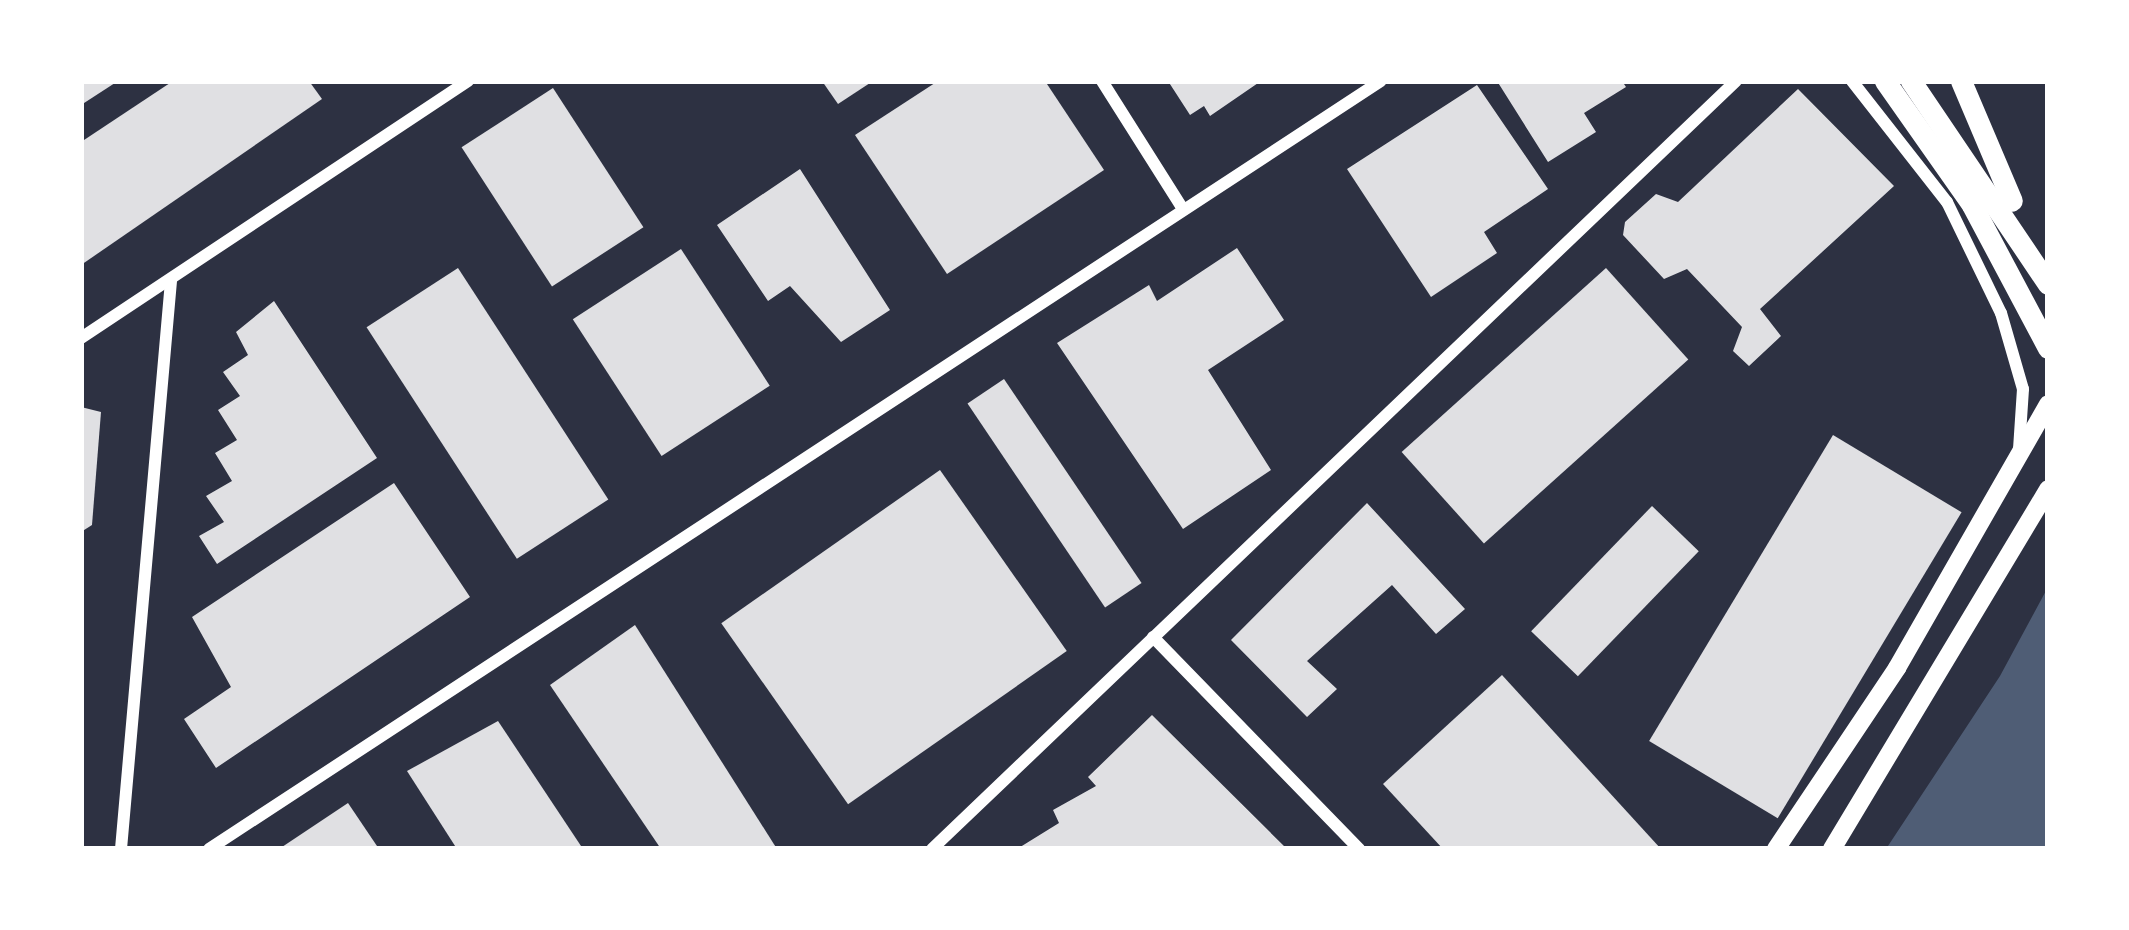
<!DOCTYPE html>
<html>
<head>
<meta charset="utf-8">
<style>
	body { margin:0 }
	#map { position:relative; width:2129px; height:930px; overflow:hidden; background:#2d3142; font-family:"Fira Sans",sans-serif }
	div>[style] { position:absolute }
	.water>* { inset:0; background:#4f5d75 }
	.building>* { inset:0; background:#e0e0e3; transform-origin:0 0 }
	.minor>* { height:12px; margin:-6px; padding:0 6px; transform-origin:6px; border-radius:6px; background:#fff }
	.secondary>* { height:18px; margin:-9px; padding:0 9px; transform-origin:9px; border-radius:9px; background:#fff }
	.primary>* { height:21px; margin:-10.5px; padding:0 10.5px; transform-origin:10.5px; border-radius:10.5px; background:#fff }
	span { translate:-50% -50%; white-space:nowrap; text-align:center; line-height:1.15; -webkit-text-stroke:9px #fff; paint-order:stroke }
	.frame { position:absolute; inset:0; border:84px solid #fff; pointer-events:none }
</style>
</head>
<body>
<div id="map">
	<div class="water">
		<i style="clip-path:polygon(2048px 587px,2048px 849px,1886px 849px,2000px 676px)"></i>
	</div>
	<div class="building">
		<i style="clip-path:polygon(81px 81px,118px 81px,81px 105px)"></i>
		<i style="clip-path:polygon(173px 81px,309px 81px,322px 99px,81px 265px,81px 142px)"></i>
		<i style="clip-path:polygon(822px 81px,873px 81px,838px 104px)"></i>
		<i style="clip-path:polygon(938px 81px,1045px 81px,1104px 170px,947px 274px,855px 135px)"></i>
		<i style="clip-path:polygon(1168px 81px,1261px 81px,1210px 116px,1204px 106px,1190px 115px)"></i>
		<i style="clip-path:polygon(1497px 81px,1622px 81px,1626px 87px,1584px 113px,1596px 132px,1548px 162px)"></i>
		<i style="clip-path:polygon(1477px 85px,1548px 189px,1484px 232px,1497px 253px,1431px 297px,1347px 169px)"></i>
		<i style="left:553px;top:88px;width:166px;height:109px;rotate:57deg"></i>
		<i style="clip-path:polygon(1798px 89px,1894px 186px,1760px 309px,1781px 336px,1749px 366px,1733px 351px,1742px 327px,1687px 269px,1664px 279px,1623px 235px,1625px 222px,1656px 194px,1678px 202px)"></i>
		<i style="clip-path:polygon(800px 169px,890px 310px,841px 342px,790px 286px,768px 301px,717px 225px)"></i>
		<i style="clip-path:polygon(1237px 248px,1284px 320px,1208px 370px,1271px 470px,1183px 529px,1057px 343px,1149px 285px,1157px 301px)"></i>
		<i style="left:681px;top:249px;width:163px;height:129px;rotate:57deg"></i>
		<i style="left:458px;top:268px;width:276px;height:109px;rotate:57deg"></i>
		<i style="left:1606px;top:268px;width:123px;height:275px;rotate:48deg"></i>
		<i style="clip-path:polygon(274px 301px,377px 458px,217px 564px,199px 536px,224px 522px,206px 496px,232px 481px,215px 453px,237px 440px,218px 410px,240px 396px,223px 372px,248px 355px,236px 332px)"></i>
		<i style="left:1004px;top:379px;width:246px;height:44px;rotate:56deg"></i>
		<i style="clip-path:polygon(81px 407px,101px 412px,92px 525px,81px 532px)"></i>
		<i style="left:1833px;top:435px;width:150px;height:357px;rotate:31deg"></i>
		<i style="left:940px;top:470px;width:221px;height:267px;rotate:55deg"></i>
		<i style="clip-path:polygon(394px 483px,470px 597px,216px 768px,184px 719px,231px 687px,192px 617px)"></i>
		<i style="clip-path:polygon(1367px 503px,1465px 609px,1436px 634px,1392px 585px,1307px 661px,1337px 689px,1307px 717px,1231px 640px)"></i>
		<i style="left:1652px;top:506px;width:65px;height:174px;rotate:44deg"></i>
		<i style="clip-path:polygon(635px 625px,777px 849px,661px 849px,550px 685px)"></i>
		<i style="clip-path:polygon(1502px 675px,1661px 849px,1443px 849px,1383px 784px)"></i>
		<i style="clip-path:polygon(1152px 715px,1287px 849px,1017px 849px,1059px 823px,1053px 810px,1096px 786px,1088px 777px)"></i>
		<i style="clip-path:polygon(498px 721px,583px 849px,457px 849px,407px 771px)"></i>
		<i style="clip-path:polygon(348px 803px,379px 849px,279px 849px)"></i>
	</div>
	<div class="minor">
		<i style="left:1102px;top:81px;width:148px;rotate:57.7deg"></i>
		<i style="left:1852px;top:81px;width:154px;rotate:51.9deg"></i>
		<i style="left:1947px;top:202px;width:123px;rotate:64.1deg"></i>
		<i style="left:2001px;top:313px;width:79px;rotate:73.9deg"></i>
		<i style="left:2023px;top:389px;width:61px;rotate:93.8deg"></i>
		<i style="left:81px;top:338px;width:465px;rotate:-33.6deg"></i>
		<i style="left:1153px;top:637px;width:296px;rotate:45.8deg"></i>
		<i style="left:121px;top:849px;width:570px;rotate:-84.97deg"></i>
		<i style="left:209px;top:849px;width:1401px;rotate:-33.24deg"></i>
		<i style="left:932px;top:849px;width:1112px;rotate:-43.69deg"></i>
	</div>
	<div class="secondary">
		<i style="left:1776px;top:849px;width:218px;rotate:-56.2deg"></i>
		<i style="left:1897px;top:668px;width:304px;rotate:-60.2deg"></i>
		<i style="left:1832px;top:849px;width:420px;rotate:-59deg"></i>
	</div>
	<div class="primary">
		<i style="left:1885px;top:81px;width:151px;rotate:54.9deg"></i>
		<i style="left:1972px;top:205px;width:162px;rotate:62deg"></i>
		<i style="left:1911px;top:81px;width:245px;rotate:56deg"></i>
		<i style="left:1961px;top:81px;width:130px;rotate:67deg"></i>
	</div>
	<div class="frame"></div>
</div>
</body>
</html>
